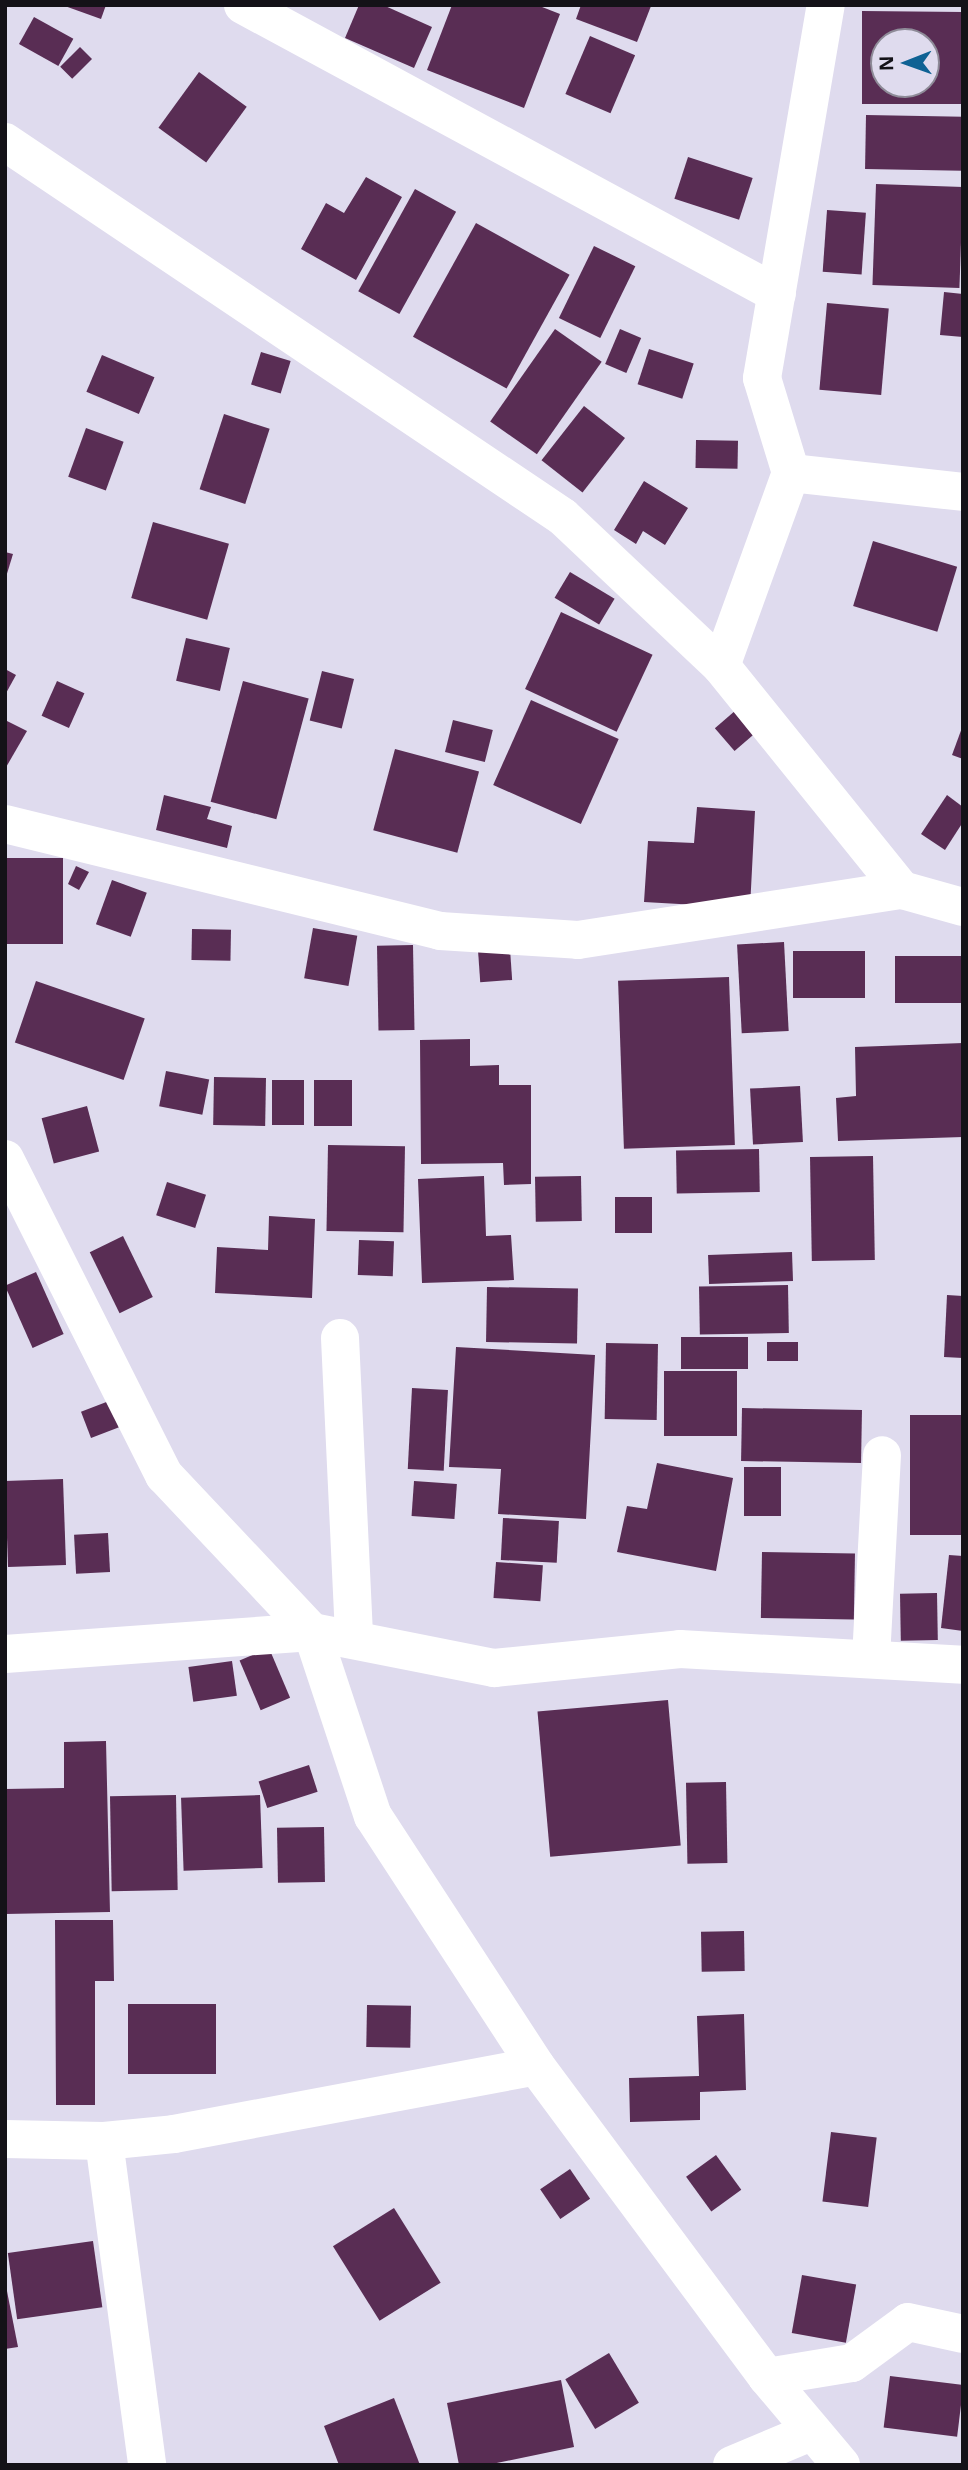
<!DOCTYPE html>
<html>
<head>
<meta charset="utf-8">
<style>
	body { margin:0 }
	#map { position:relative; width:968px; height:2470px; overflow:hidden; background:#dfdbee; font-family:"Open Sans",sans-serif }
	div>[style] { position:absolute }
	.building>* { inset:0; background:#592d54; transform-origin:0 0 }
	.minor>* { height:38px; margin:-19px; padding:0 19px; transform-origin:19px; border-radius:19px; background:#fff }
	span { translate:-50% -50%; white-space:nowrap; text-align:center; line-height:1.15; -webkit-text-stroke:7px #dfdbee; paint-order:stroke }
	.frame { position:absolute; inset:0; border:7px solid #141218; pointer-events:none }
	.north { position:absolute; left:870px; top:28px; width:70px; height:70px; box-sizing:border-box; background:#dfdbee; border:2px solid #8e8b98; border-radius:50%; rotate:269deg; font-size:19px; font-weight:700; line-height:28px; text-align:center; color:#141218 }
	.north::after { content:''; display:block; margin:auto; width:24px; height:32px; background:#0f6294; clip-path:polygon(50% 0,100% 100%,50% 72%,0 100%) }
</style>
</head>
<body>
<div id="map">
	<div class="building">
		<i style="clip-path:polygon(62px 5px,106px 5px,101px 19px)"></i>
		<i style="clip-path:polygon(359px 5px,383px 5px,432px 27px,414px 68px,345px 38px)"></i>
		<i style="clip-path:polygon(452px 5px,537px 5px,560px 14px,524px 108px,427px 70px)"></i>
		<i style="clip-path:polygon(581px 5px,650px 5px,651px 6px,637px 42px,576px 19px)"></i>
		<i style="clip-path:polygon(evenodd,862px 11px,963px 12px,963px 104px,862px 104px,862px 11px,884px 42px,926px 42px,926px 84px,884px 84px,884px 42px)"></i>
		<i style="left:34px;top:17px;width:45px;height:31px;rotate:29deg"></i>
		<i style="left:590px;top:36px;width:49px;height:63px;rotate:23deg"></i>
		<i style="left:80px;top:47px;width:17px;height:28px;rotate:45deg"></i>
		<i style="left:199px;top:72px;width:59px;height:69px;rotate:36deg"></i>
		<i style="left:866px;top:115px;width:97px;height:54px;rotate:1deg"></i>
		<i style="left:688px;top:157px;width:68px;height:44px;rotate:18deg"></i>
		<i style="clip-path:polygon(366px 177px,402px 197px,356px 280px,301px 249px,326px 203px,344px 213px)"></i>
		<i style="left:876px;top:184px;width:87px;height:101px;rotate:2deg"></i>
		<i style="left:415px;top:189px;width:47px;height:117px;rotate:29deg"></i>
		<i style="left:827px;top:210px;width:39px;height:62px;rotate:4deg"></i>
		<i style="left:476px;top:223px;width:107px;height:130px;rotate:29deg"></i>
		<i style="left:594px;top:246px;width:46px;height:80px;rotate:26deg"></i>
		<i style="clip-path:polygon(944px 292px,963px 294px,963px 337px,940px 335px)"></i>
		<i style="left:827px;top:303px;width:62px;height:87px;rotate:5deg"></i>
		<i style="left:555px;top:329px;width:57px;height:113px;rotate:35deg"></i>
		<i style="left:620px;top:329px;width:23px;height:38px;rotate:23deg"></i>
		<i style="left:649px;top:349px;width:47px;height:37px;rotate:18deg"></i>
		<i style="left:261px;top:352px;width:31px;height:34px;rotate:17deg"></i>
		<i style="left:102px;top:355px;width:57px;height:40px;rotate:23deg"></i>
		<i style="left:584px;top:406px;width:52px;height:69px;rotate:38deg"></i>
		<i style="left:224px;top:414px;width:48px;height:79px;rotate:18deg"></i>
		<i style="left:86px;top:428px;width:40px;height:52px;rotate:20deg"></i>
		<i style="left:696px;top:440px;width:42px;height:28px;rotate:1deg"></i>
		<i style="clip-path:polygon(644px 481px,688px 508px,665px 545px,643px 531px,636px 544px,614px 530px)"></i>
		<i style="left:153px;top:522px;width:79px;height:79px;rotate:16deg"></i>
		<i style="left:873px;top:541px;width:88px;height:68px;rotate:17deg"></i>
		<i style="clip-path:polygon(5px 552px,13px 554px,6px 577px,5px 577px)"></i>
		<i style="left:570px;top:572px;width:52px;height:30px;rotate:31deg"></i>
		<i style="left:561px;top:612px;width:101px;height:85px;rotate:25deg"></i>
		<i style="left:186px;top:638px;width:45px;height:44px;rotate:13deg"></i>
		<i style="clip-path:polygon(5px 669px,16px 675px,5px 695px)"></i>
		<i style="left:322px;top:671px;width:33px;height:51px;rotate:14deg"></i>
		<i style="left:57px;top:681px;width:30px;height:38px;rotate:24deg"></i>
		<i style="left:243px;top:681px;width:68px;height:125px;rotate:15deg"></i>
		<i style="left:531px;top:700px;width:96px;height:93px;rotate:24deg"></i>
		<i style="left:736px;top:710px;width:30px;height:28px;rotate:49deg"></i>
		<i style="clip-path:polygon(5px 720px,27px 731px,5px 769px)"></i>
		<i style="left:453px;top:720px;width:41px;height:33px;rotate:14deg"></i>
		<i style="clip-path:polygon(963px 725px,963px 759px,952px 755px)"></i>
		<i style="left:395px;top:749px;width:87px;height:84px;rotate:15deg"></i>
		<i style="clip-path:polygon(164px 795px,211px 807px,207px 819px,232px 826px,227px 848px,156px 830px)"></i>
		<i style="clip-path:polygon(947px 795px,963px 807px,963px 822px,945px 850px,921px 834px)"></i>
		<i style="clip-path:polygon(697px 807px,755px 811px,750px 908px,644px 902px,648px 841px,694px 843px)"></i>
		<i style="left:5px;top:858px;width:58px;height:86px"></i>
		<i style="clip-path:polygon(76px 866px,89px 872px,79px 890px,68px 884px)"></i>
		<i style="left:112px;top:880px;width:37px;height:47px;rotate:20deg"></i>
		<i style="left:313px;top:928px;width:45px;height:51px;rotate:10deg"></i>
		<i style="left:192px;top:929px;width:39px;height:31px;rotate:1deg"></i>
		<i style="left:784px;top:942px;width:89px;height:47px;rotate:87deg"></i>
		<i style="left:413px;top:945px;width:85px;height:36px;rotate:89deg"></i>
		<i style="left:510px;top:949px;width:31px;height:32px;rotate:86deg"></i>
		<i style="left:793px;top:951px;width:72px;height:47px"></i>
		<i style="left:963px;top:956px;width:47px;height:68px;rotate:90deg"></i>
		<i style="left:729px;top:977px;width:168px;height:111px;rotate:88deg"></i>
		<i style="left:36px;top:981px;width:115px;height:65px;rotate:19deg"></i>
		<i style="clip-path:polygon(470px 1039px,470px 1066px,499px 1065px,499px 1085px,531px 1085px,531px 1184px,504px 1185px,503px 1163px,421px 1164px,420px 1040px)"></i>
		<i style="clip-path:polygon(963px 1043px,963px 1137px,838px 1141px,836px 1098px,856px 1096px,855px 1047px)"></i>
		<i style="left:166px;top:1071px;width:44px;height:36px;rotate:11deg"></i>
		<i style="left:214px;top:1077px;width:52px;height:48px;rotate:1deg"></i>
		<i style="left:304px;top:1080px;width:45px;height:32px;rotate:90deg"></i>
		<i style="left:314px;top:1080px;width:38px;height:46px"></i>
		<i style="left:800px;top:1086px;width:56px;height:50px;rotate:87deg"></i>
		<i style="left:87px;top:1106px;width:47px;height:47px;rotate:75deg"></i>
		<i style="left:328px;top:1145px;width:77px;height:86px;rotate:1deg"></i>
		<i style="left:759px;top:1149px;width:43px;height:83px;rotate:89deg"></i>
		<i style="left:873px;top:1156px;width:104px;height:63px;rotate:89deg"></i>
		<i style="clip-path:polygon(484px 1176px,486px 1236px,511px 1235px,514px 1280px,422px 1283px,418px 1179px)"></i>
		<i style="left:581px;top:1176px;width:45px;height:46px;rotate:89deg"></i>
		<i style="left:167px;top:1182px;width:41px;height:35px;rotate:18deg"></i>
		<i style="left:615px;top:1197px;width:37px;height:36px"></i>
		<i style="clip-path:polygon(269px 1216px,315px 1219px,312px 1298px,215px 1293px,217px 1247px,268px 1250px)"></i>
		<i style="left:123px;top:1236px;width:68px;height:37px;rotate:64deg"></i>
		<i style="left:359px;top:1240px;width:35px;height:35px;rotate:2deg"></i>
		<i style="left:792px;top:1252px;width:29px;height:84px;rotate:88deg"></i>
		<i style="left:36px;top:1272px;width:68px;height:34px;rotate:66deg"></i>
		<i style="left:788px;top:1285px;width:48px;height:89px;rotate:89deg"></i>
		<i style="left:487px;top:1287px;width:91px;height:55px;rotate:1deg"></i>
		<i style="clip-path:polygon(947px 1295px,963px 1296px,963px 1358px,944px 1357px)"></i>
		<i style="left:681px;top:1337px;width:67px;height:32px"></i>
		<i style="left:767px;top:1342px;width:31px;height:19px"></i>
		<i style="left:606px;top:1343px;width:52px;height:76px;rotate:1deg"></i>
		<i style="clip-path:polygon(456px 1347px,595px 1355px,586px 1519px,498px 1514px,501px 1469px,449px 1467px)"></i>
		<i style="left:737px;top:1371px;width:65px;height:73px;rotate:90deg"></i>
		<i style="left:412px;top:1388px;width:36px;height:81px;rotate:3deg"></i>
		<i style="left:109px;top:1401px;width:28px;height:30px;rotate:69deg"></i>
		<i style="left:742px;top:1408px;width:120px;height:53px;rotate:1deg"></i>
		<i style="left:910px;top:1415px;width:53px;height:120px"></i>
		<i style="clip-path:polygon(657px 1463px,733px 1478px,716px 1571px,617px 1552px,627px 1506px,647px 1509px)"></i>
		<i style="left:744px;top:1467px;width:37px;height:49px"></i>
		<i style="left:63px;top:1479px;width:86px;height:58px;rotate:88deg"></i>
		<i style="left:414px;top:1481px;width:43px;height:35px;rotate:4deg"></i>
		<i style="left:503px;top:1518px;width:56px;height:42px;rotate:3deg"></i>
		<i style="left:108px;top:1533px;width:39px;height:34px;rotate:87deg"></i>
		<i style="left:762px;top:1552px;width:93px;height:66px;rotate:1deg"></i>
		<i style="clip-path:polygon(949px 1555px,963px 1556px,963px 1631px,941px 1628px)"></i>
		<i style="left:496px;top:1562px;width:47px;height:36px;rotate:4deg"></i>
		<i style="left:937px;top:1593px;width:47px;height:37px;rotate:89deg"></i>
		<i style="left:269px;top:1648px;width:54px;height:32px;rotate:67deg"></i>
		<i style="left:232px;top:1661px;width:35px;height:44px;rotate:82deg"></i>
		<i style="left:668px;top:1700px;width:146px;height:131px;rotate:85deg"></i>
		<i style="clip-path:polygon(106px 1741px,110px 1912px,5px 1914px,5px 1789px,64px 1788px,64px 1742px)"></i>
		<i style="left:309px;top:1765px;width:28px;height:53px;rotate:72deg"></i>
		<i style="left:726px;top:1782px;width:81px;height:40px;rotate:89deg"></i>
		<i style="left:176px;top:1795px;width:95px;height:66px;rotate:89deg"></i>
		<i style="left:260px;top:1795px;width:73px;height:79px;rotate:88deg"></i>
		<i style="left:324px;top:1827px;width:55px;height:47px;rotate:89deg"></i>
		<i style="clip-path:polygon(55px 1920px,113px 1920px,114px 1981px,95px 1981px,95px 2105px,56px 2105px)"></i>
		<i style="left:744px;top:1931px;width:40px;height:43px;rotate:89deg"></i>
		<i style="left:216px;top:2004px;width:70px;height:88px;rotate:90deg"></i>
		<i style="left:367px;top:2005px;width:44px;height:42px;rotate:1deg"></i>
		<i style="clip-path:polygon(744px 2014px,746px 2090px,700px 2092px,700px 2120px,630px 2122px,629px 2078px,699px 2076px,697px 2016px)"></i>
		<i style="left:831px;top:2132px;width:46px;height:70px;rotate:7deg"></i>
		<i style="left:716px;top:2155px;width:43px;height:37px;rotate:54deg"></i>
		<i style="left:570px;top:2169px;width:36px;height:36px;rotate:56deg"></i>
		<i style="left:394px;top:2208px;width:88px;height:72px;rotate:58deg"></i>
		<i style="left:93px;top:2241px;width:67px;height:86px;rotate:82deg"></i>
		<i style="left:802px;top:2275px;width:55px;height:59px;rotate:10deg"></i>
		<i style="clip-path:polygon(5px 2281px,18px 2347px,5px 2349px)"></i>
		<i style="left:609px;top:2353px;width:58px;height:51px;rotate:59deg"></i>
		<i style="left:890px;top:2376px;width:74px;height:52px;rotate:7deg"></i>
		<i style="clip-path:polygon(561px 2380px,574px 2447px,487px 2465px,459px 2465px,447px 2403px)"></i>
		<i style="clip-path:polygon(394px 2398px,420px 2465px,339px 2465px,324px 2426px)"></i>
	</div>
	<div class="minor">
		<i style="left:243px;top:5px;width:607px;rotate:28.42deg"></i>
		<i style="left:5px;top:142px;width:672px;rotate:33.9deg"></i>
		<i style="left:563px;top:517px;width:217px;rotate:43.3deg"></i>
		<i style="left:721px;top:666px;width:288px;rotate:51.1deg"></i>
		<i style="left:791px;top:473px;width:173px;rotate:6.3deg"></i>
		<i style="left:721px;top:666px;width:205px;rotate:-70.1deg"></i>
		<i style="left:791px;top:473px;width:99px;rotate:-107deg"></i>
		<i style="left:762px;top:378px;width:378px;rotate:-80.3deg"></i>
		<i style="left:5px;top:824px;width:448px;rotate:13.8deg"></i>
		<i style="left:440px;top:931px;width:138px;rotate:3.7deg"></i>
		<i style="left:578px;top:940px;width:328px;rotate:-8.8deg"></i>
		<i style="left:902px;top:890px;width:63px;rotate:15.6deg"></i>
		<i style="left:5px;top:1159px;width:354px;rotate:63.3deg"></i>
		<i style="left:164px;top:1475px;width:216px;rotate:46.7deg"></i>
		<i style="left:312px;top:1632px;width:194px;rotate:71.7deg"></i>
		<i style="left:373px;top:1816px;width:298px;rotate:56.9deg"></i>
		<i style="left:536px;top:2066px;width:387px;rotate:53.4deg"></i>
		<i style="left:767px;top:2377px;width:115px;rotate:49.9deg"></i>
		<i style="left:340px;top:1338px;width:299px;rotate:87.3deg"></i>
		<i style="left:5px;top:1654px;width:308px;rotate:-4.1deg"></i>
		<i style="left:312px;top:1632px;width:186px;rotate:11.2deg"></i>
		<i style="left:494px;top:1668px;width:187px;rotate:-5.8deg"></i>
		<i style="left:680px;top:1649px;width:283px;rotate:3.2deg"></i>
		<i style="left:871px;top:1658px;width:203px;rotate:-86.9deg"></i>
		<i style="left:5px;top:2139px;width:99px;rotate:1.2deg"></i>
		<i style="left:104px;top:2141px;width:70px;rotate:-5.7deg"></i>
		<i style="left:174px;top:2134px;width:368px;rotate:-10.6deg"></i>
		<i style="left:104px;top:2141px;width:327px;rotate:82.4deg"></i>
		<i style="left:767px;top:2377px;width:86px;rotate:-9.4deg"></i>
		<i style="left:852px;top:2363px;width:69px;rotate:-36.2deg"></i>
		<i style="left:908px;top:2322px;width:56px;rotate:12.3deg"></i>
		<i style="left:732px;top:2465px;width:86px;rotate:-22.7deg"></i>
	</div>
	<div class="frame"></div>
	<div class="north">N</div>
</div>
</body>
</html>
